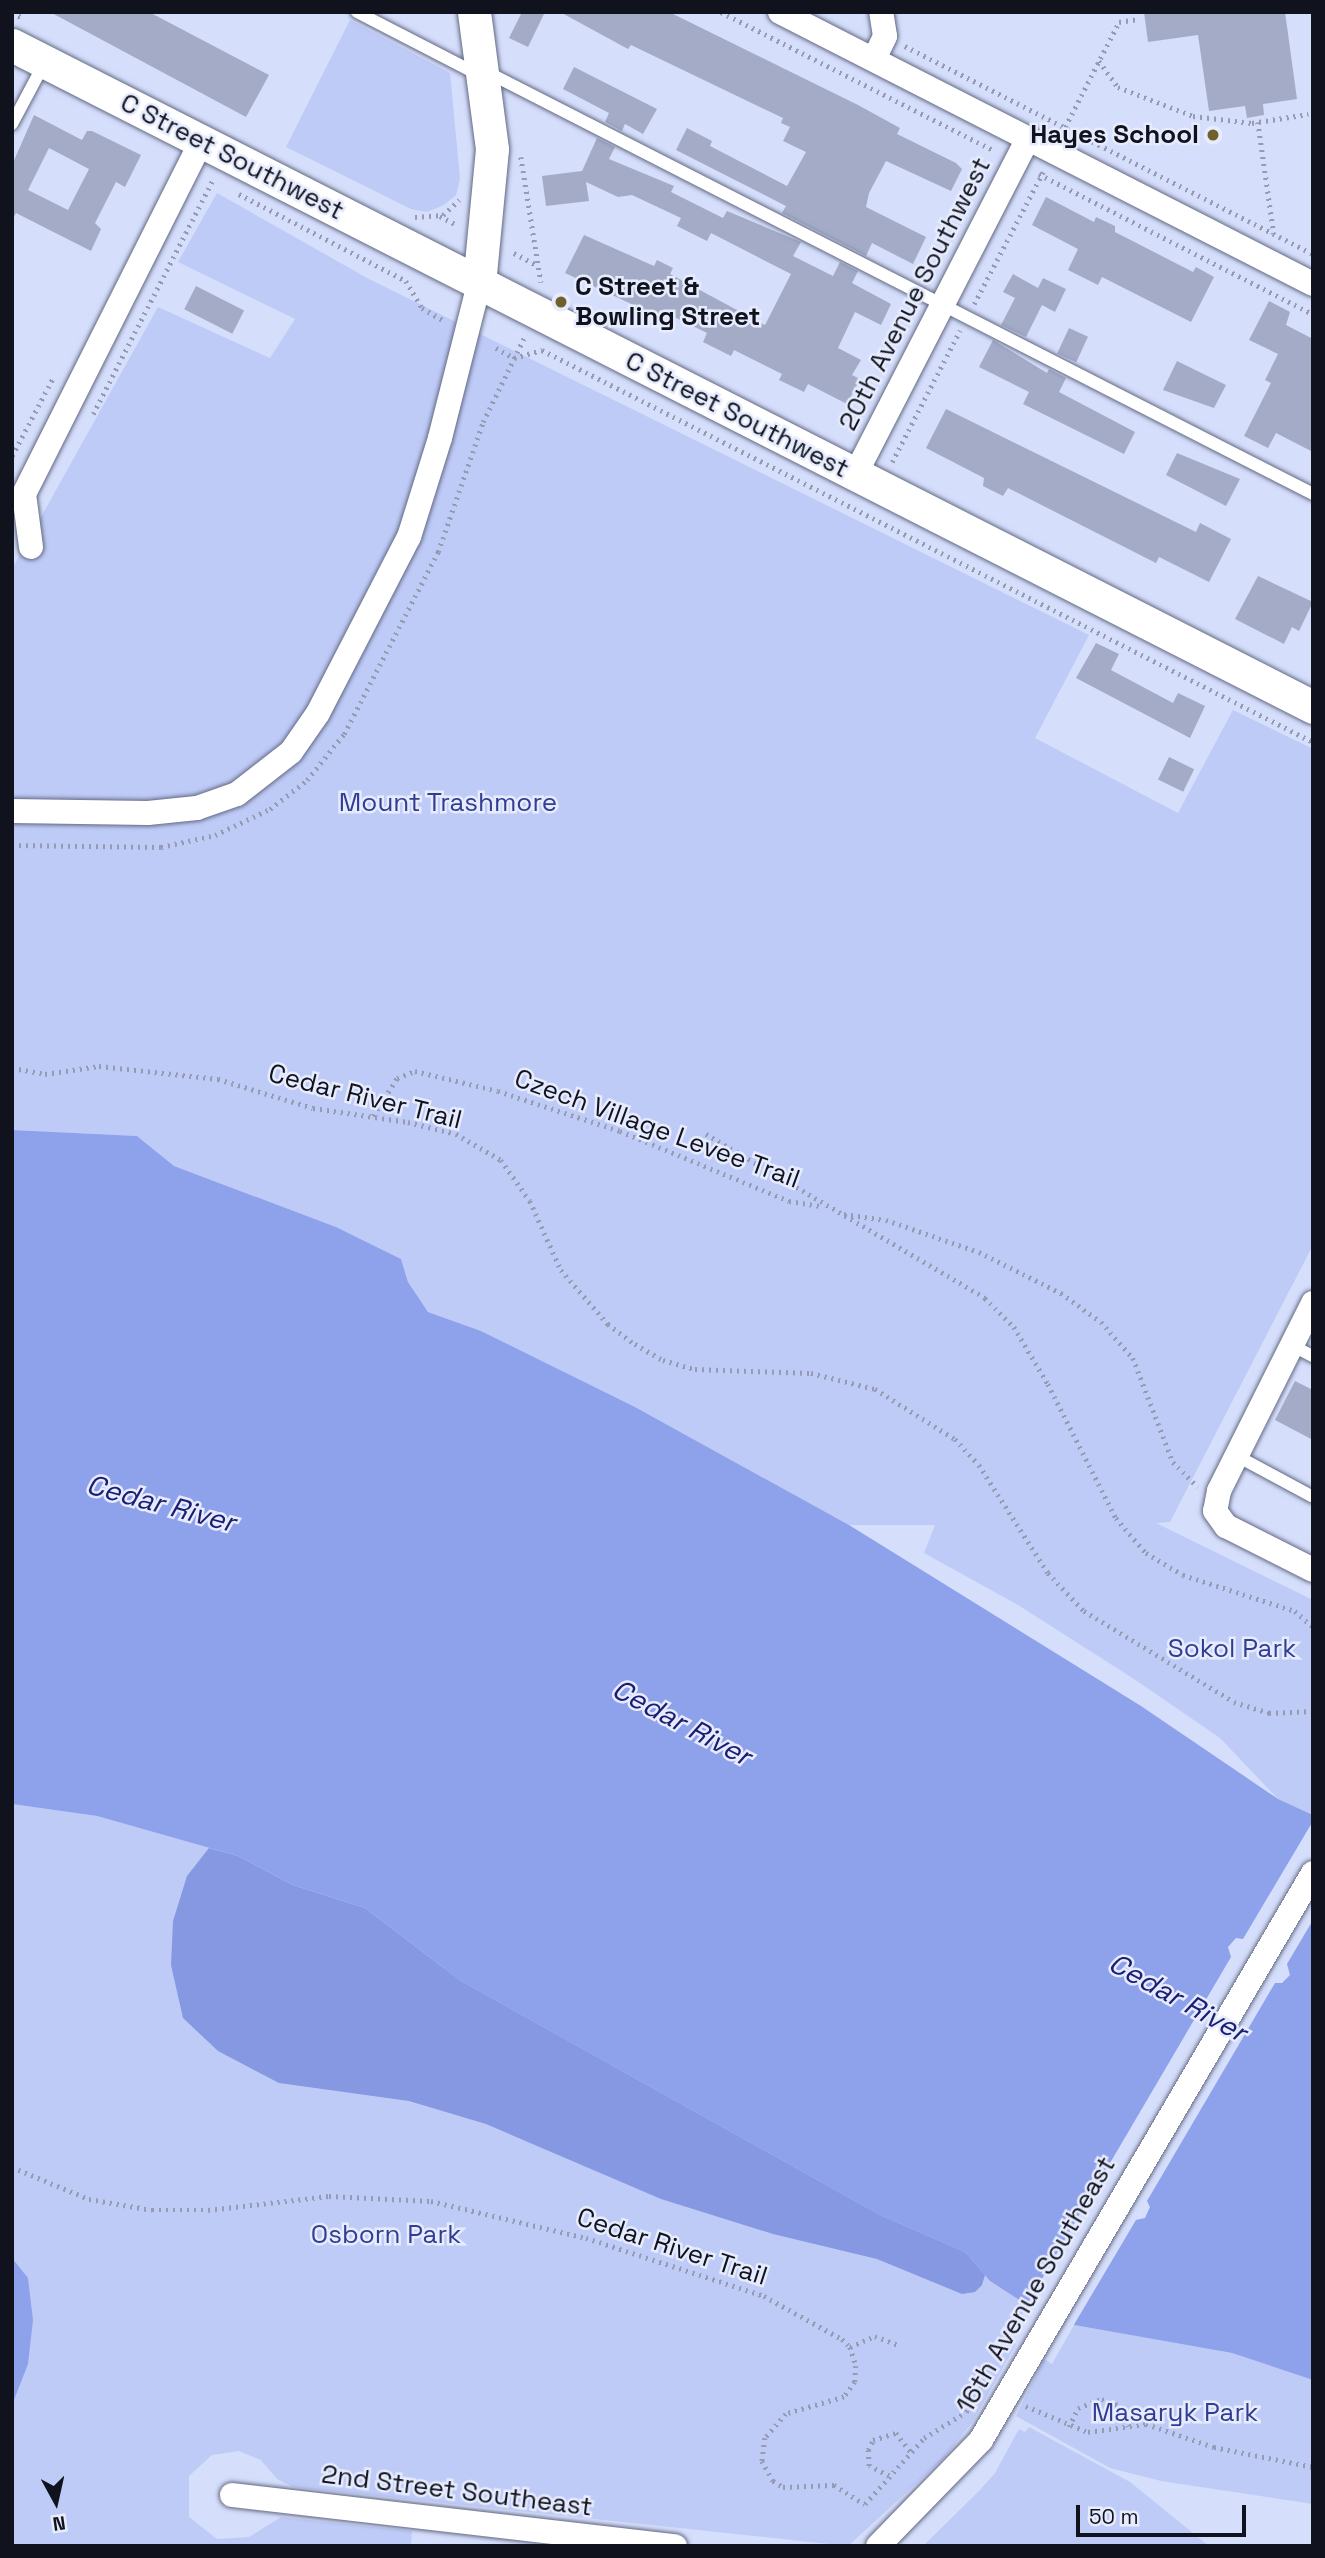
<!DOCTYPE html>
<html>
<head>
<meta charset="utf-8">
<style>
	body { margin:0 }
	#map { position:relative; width:1325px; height:2558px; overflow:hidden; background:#d5defb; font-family:"Space Grotesk",sans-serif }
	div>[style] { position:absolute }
	.green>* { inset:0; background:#bfcbf7 }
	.forest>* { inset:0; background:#8598e1 }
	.water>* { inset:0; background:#8ea1eb }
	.pier>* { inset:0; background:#d5defb }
	.building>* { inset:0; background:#a3abc7; transform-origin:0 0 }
	.path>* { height:4.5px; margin-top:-2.25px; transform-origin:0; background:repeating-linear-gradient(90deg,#949bb2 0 2px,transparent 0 7px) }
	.roads { filter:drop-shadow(0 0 2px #626983) drop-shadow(0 0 2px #626983) }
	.lane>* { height:12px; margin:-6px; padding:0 6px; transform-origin:6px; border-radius:6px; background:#fff }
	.street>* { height:24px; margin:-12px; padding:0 12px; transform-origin:12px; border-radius:12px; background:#fff }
	.secondary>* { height:33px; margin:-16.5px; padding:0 16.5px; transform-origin:16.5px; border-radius:16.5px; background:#fff }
	.dots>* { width:19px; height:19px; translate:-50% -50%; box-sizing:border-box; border:4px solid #e6ebfd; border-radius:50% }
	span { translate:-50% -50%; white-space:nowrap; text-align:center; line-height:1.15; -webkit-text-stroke:5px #e6ebfd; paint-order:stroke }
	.poi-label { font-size:26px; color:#10131d; font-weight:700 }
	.right { translate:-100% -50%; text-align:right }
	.left { translate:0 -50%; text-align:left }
	.street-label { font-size:26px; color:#10131d }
	.park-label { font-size:26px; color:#313d92 }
	.water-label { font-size:28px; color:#1a1d71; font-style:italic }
	.frame { position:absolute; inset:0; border:14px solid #10131d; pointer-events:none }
	.north { position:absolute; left:21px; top:2467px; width:70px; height:70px; -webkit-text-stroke:5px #e6ebfd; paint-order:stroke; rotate:172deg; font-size:19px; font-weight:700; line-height:28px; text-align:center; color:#10131d }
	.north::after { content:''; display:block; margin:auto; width:24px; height:32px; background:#10131d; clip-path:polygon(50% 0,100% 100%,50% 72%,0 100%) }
	.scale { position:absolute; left:1076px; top:2505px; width:170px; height:32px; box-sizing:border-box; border:4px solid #10131d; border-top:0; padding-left:9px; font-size:21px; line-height:24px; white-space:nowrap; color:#10131d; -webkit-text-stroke:5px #e6ebfd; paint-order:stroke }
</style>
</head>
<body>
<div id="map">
	<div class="green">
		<i style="clip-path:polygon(350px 20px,450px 73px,460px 179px,456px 195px,444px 205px,427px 212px,411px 209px,286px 147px)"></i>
		<i style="clip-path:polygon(217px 193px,367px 278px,1089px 635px,1035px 738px,1178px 813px,1233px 710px,1313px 749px,1313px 1245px,1170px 1522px,1156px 1523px,1313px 1600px,1313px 1815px,1278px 1799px,1220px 1738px,1134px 1679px,1018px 1605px,924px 1553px,935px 1525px,849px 1525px,635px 1407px,481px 1331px,428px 1312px,408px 1282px,401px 1259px,336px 1227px,174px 1166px,137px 1136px,12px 1130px,12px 569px,158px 307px,270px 358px,295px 319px,178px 262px)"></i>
		<i style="clip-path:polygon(12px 1804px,97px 1816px,238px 1856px,965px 2252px,990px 2281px,1027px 2305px,1008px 2339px,1016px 2344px,973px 2421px,944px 2458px,848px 2546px,293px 2487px,277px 2479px,261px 2460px,239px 2451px,212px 2455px,189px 2476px,189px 2517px,217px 2539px,249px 2537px,281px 2517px,412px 2531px,411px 2546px,12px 2546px)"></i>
		<i style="clip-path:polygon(1074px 2325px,1232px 2353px,1313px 2380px,1313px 2504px,1161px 2481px,1110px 2468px,1016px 2416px,1044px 2359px,1052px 2364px)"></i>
		<i style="clip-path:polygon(1029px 2427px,1130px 2482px,1209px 2546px,923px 2546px,979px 2491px,995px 2473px,1019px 2429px,1025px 2432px)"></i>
	</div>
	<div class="forest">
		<i style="clip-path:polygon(209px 1848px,238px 1856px,293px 1885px,365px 1908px,461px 1981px,880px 2215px,965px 2252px,985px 2275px,982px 2285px,975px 2292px,962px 2294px,877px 2259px,773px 2234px,661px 2199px,486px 2124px,409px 2101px,279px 2083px,218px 2051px,183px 2018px,171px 1965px,173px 1921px,187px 1876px)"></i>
	</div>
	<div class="water">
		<i style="clip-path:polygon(12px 1130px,137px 1136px,174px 1166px,336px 1227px,401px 1259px,408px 1282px,428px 1312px,481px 1331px,635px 1407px,849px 1525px,1141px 1706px,1278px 1799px,1313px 1815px,1313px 2380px,1232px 2353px,1074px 2325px,1027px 2305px,990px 2281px,965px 2252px,880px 2215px,461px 1981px,365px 1908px,293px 1885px,238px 1856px,97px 1816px,12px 1804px)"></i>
		<i style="clip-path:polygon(12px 2258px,28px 2278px,33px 2320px,28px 2364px,12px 2405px)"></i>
	</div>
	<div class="pier">
		<i style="clip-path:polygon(1313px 1821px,1313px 1920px,1287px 1964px,1290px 1975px,1282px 1983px,1275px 1983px,1147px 2201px,1150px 2207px,1145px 2218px,1136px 2220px,1072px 2328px,1025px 2308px,1092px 2193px,1088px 2188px,1092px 2179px,1103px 2175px,1231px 1957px,1228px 1947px,1236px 1938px,1243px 1939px)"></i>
	</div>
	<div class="building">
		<i style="clip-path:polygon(50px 12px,149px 12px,269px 75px,246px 117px)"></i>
		<i style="clip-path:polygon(522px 12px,545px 12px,528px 47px,509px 38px)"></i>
		<i style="clip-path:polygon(560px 12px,669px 12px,858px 105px,900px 128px,897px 134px,956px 163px,962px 169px,951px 191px,886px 161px,869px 193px,866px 207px,926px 237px,913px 264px,872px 243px,866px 256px,782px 213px,786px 206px,676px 150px,687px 128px,712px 141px,710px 146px,787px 186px,806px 152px,783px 141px,790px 127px,781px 123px,783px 118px,631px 45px,628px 49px)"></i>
		<i style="clip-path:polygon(1144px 12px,1285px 12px,1297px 99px,1263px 104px,1264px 115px,1247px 118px,1245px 106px,1209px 111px,1198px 35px,1148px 42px)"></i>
		<i style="clip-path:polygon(574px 67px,657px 109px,643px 134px,625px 124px,622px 131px,605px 122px,609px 113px,563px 89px)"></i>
		<i style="clip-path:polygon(evenodd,34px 115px,82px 140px,87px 131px,92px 131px,141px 155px,125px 187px,116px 182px,95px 223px,101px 229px,91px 251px,16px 213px,12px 220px,12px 165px,34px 115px,49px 148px,89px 169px,68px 210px,28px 190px,49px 148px)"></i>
		<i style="clip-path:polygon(597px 138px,615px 147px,609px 159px,674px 186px,671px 192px,723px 218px,727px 211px,801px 242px,793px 256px,833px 276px,840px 262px,858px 271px,852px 283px,891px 304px,881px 325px,855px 312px,838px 348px,861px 360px,852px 375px,860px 379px,847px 404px,808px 384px,804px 392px,779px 380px,782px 374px,734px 350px,731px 356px,703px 342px,707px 333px,660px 310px,657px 316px,565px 273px,584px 235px,654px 266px,657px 260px,673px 268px,670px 274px,765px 325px,791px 274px,711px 233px,707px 241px,677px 226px,681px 218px,632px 195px,618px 197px,586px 182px,589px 201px,546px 206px,542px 176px,582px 171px)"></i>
		<i style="clip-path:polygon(1046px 197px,1094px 222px,1096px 217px,1115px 226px,1115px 232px,1193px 272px,1196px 267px,1214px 277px,1191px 322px,1102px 277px,1098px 285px,1068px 270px,1078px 249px,1032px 225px)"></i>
		<i style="clip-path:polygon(1013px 274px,1038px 288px,1043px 278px,1066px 289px,1055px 312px,1042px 305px,1026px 337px,1001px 325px,1015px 298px,1003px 292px)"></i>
		<i style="left:196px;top:286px;width:54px;height:26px;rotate:27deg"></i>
		<i style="clip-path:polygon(1269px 301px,1290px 312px,1286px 325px,1313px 339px,1313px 452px,1276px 433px,1268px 448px,1244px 436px,1271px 383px,1265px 380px,1278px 354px,1249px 340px)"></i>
		<i style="left:1069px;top:328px;width:21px;height:28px;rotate:25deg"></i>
		<i style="clip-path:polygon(993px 340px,1047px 373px,1049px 369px,1066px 378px,1059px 392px,1135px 432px,1124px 454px,1023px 404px,1029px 392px,979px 367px)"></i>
		<i style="clip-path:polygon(1177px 361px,1226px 385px,1214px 408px,1163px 390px)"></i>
		<i style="clip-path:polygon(946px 409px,1196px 532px,1200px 523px,1231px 539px,1209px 582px,1159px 557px,1156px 563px,1008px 488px,1003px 496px,983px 486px,984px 478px,926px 448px)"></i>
		<i style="clip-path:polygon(1177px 453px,1240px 479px,1226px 506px,1166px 475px)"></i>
		<i style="clip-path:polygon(1258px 576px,1313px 602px,1299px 631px,1292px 627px,1284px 644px,1235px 619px)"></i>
		<i style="clip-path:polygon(1096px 643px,1119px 654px,1111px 670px,1173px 703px,1178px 693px,1205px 706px,1190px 738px,1076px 678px)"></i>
		<i style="left:1169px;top:757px;width:28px;height:25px;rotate:26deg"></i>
		<i style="clip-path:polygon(1295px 1381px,1313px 1390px,1313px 1440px,1275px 1420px)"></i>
	</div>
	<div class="path">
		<i style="left:721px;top:12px;width:307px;rotate:26.9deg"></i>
		<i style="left:12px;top:13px;width:12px;rotate:24deg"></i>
		<i style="left:905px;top:46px;width:458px;rotate:27deg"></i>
		<i style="left:1099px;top:61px;width:32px;rotate:54deg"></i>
		<i style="left:1118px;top:87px;width:80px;rotate:21.1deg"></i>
		<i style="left:1193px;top:116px;width:59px;rotate:6.8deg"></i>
		<i style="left:1252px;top:123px;width:57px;rotate:-9.1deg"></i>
		<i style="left:1258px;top:122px;width:113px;rotate:81.9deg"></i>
		<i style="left:1065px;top:127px;width:118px;rotate:-62.8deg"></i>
		<i style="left:1119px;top:22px;width:19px;rotate:-9deg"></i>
		<i style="left:521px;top:157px;width:127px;rotate:80.9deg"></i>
		<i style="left:1039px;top:174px;width:308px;rotate:27.1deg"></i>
		<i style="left:239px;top:194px;width:188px;rotate:27.5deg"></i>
		<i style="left:406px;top:281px;width:31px;rotate:59deg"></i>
		<i style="left:422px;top:308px;width:24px;rotate:30deg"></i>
		<i style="left:440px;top:216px;width:17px;rotate:28deg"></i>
		<i style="left:415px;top:217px;width:28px;rotate:-4deg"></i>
		<i style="left:443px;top:215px;width:22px;rotate:-43deg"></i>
		<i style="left:514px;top:253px;width:24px;rotate:28deg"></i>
		<i style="left:974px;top:304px;width:149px;rotate:-62.4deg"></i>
		<i style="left:496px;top:348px;width:21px;rotate:29deg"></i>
		<i style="left:514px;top:358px;width:29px;rotate:-16deg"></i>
		<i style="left:542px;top:350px;width:865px;rotate:26.95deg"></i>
		<i style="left:93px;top:414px;width:262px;rotate:-62.9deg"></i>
		<i style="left:12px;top:456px;width:90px;rotate:-62.3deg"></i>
		<i style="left:892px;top:462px;width:148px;rotate:-62.7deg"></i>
		<i style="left:12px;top:845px;width:149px;rotate:0.8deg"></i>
		<i style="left:161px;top:847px;width:55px;rotate:-12.5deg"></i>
		<i style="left:215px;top:835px;width:61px;rotate:-25.3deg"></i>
		<i style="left:270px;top:809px;width:47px;rotate:-38.1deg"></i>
		<i style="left:307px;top:780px;width:59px;rotate:-51.2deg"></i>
		<i style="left:344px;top:734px;width:205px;rotate:-62.7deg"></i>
		<i style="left:438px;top:552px;width:138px;rotate:-70.9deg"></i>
		<i style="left:483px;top:422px;width:98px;rotate:-64deg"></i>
		<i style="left:12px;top:1068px;width:34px;rotate:10deg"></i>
		<i style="left:45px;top:1074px;width:55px;rotate:-8.4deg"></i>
		<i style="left:99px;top:1066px;width:120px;rotate:6.2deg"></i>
		<i style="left:218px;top:1079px;width:99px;rotate:17deg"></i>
		<i style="left:313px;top:1108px;width:96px;rotate:8.4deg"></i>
		<i style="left:408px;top:1122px;width:49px;rotate:14deg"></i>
		<i style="left:456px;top:1134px;width:52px;rotate:30deg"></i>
		<i style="left:501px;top:1160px;width:50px;rotate:54.7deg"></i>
		<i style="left:530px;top:1201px;width:76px;rotate:65.8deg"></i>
		<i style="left:561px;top:1270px;width:72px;rotate:49deg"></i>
		<i style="left:608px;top:1324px;width:34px;rotate:37deg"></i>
		<i style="left:635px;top:1344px;width:32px;rotate:30deg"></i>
		<i style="left:663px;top:1360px;width:33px;rotate:16deg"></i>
		<i style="left:695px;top:1369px;width:116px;rotate:2deg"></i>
		<i style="left:811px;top:1373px;width:66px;rotate:14deg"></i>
		<i style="left:875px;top:1389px;width:94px;rotate:32deg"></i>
		<i style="left:955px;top:1439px;width:35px;rotate:47deg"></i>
		<i style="left:979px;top:1465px;width:128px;rotate:57.4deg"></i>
		<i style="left:1048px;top:1573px;width:52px;rotate:46.5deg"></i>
		<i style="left:1084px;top:1611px;width:175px;rotate:31.2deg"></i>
		<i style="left:1234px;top:1702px;width:37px;rotate:17deg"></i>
		<i style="left:1269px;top:1713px;width:44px;rotate:-2.6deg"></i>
		<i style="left:373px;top:1116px;width:45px;rotate:-57.7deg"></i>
		<i style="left:397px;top:1078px;width:19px;rotate:-21deg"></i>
		<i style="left:415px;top:1071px;width:85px;rotate:13.5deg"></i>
		<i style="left:498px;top:1091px;width:128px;rotate:18.2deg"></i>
		<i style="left:620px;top:1131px;width:183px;rotate:22.5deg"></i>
		<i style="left:789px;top:1201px;width:33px;rotate:9deg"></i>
		<i style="left:706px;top:1134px;width:324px;rotate:30.4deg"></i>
		<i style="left:985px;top:1298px;width:41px;rotate:45deg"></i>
		<i style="left:1014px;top:1327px;width:66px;rotate:59.2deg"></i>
		<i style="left:1048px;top:1384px;width:150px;rotate:63.1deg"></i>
		<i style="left:1116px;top:1518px;width:46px;rotate:49.4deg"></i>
		<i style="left:1146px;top:1553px;width:43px;rotate:30.7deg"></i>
		<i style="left:1183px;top:1575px;width:118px;rotate:17.8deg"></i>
		<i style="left:1295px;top:1611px;width:24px;rotate:42deg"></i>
		<i style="left:844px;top:1214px;width:42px;rotate:8.1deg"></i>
		<i style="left:886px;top:1220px;width:98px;rotate:19deg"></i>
		<i style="left:979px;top:1252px;width:92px;rotate:26.6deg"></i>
		<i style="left:1061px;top:1293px;width:49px;rotate:35.9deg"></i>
		<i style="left:1101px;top:1322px;width:48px;rotate:48.4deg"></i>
		<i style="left:1133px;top:1358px;width:111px;rotate:69deg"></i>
		<i style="left:1173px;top:1462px;width:35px;rotate:45deg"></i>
		<i style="left:12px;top:2167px;width:83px;rotate:22.6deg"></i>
		<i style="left:89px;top:2199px;width:64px;rotate:9.9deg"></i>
		<i style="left:152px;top:2210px;width:56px"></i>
		<i style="left:208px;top:2210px;width:122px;rotate:-6.6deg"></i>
		<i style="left:329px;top:2196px;width:102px;rotate:2.8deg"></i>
		<i style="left:431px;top:2201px;width:159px;rotate:13.4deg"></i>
		<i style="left:586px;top:2238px;width:187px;rotate:18deg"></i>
		<i style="left:764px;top:2296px;width:89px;rotate:28.9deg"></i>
		<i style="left:842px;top:2339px;width:11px;rotate:45deg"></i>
		<i style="left:850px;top:2347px;width:20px;rotate:72deg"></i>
		<i style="left:856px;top:2366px;width:16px;rotate:94deg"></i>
		<i style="left:855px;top:2382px;width:19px;rotate:126deg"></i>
		<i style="left:844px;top:2397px;width:60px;rotate:163.7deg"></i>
		<i style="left:786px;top:2414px;width:32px;rotate:131deg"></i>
		<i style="left:765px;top:2438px;width:23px;rotate:97deg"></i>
		<i style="left:762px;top:2461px;width:23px;rotate:61deg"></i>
		<i style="left:773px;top:2481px;width:12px;rotate:31deg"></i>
		<i style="left:783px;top:2487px;width:51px;rotate:-2.2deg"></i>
		<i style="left:834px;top:2485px;width:36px;rotate:32deg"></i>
		<i style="left:865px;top:2504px;width:89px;rotate:-48.2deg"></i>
		<i style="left:924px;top:2438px;width:49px;rotate:-31.8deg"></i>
		<i style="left:966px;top:2412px;width:35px;rotate:-59deg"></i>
		<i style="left:984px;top:2382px;width:4px;rotate:27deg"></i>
		<i style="left:850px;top:2347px;width:27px;rotate:-24deg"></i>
		<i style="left:875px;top:2336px;width:26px;rotate:21deg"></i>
		<i style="left:1026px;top:2406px;width:67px;rotate:22.8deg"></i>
		<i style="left:1088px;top:2432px;width:59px;rotate:-7.9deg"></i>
		<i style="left:1146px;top:2424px;width:72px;rotate:18.7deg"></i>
		<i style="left:1214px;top:2447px;width:101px;rotate:11.4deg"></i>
		<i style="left:1069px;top:2427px;width:21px;rotate:-65deg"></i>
		<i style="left:1078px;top:2408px;width:26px;rotate:-21deg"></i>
		<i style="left:1102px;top:2399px;width:19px;rotate:21deg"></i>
		<i style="left:1120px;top:2406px;width:22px;rotate:68deg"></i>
		<i style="left:889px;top:2476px;width:22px;rotate:-153deg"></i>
		<i style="left:869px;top:2466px;width:16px;rotate:-94deg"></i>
		<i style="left:868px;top:2450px;width:11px;rotate:-63deg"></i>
		<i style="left:873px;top:2440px;width:24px;rotate:-17deg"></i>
		<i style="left:896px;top:2433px;width:24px;rotate:52deg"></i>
	</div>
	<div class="roads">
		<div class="lane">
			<i style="left:357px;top:12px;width:135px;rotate:27.3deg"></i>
			<i style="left:487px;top:72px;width:928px;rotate:27.06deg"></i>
			<i style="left:12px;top:124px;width:70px;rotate:-62deg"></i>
			<i style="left:1291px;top:1345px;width:25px;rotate:27deg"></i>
			<i style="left:1237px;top:1456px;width:86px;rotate:28.3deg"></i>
		</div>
		<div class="street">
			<i style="left:780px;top:12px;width:598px;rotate:27.04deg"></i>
			<i style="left:874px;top:59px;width:25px;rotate:-64deg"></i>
			<i style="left:885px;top:36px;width:24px;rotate:-99deg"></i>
			<i style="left:855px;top:475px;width:377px;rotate:-62.8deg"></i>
			<i style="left:31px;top:547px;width:53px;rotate:-97.5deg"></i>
			<i style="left:24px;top:494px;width:396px;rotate:-63.3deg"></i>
			<i style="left:12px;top:811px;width:136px;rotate:0.8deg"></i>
			<i style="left:148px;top:813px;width:49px;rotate:-5.8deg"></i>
			<i style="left:197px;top:808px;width:42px;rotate:-19.3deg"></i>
			<i style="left:237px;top:794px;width:68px;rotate:-37.9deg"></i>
			<i style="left:291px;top:752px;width:47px;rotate:-55.3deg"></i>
			<i style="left:318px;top:713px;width:198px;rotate:-62.7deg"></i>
			<i style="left:409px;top:537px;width:104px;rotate:-72.6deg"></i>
			<i style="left:440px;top:438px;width:159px;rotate:-75.8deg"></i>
			<i style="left:1313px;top:1303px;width:210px;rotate:116.6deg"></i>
			<i style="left:1219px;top:1491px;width:20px;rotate:101deg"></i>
			<i style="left:1215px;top:1511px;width:19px;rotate:54deg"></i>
			<i style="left:1226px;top:1526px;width:97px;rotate:26.8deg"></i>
			<i style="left:232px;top:2495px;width:446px;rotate:6.6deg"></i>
			<i style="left:878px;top:2546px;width:148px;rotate:-45.8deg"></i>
			<i style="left:981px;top:2440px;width:657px;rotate:-59.65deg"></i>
		</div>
		<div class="secondary">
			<i style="left:474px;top:12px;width:138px;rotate:82.5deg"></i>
			<i style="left:492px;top:149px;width:136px;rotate:95.5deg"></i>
			<i style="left:12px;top:45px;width:1460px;rotate:26.97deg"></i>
		</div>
	</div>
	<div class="dots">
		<i style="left:1213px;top:135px;background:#70602e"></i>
		<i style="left:561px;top:302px;background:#70602e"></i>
	</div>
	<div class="poi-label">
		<span class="right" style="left:1199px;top:135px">Hayes School</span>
		<span class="left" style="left:575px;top:302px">C Street &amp;<br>Bowling Street</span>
	</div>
	<div class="street-label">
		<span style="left:232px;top:157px;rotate:27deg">C Street Southwest</span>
		<span style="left:915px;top:294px;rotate:-63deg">20th Avenue Southwest</span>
		<span style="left:737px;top:415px;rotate:27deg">C Street Southwest</span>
		<span style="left:365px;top:1097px;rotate:14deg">Cedar River Trail</span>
		<span style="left:657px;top:1129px;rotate:20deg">Czech Village Levee Trail</span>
		<span style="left:672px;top:2247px;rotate:18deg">Cedar River Trail</span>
		<span style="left:1036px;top:2285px;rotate:-60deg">16th Avenue Southeast</span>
		<span style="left:457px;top:2491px;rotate:7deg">2nd Street Southeast</span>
	</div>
	<div class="park-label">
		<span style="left:448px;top:803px">Mount Trashmore</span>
		<span style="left:1232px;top:1649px">Sokol Park</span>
		<span style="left:386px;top:2235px">Osborn Park</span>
		<span style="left:1175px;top:2413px">Masaryk Park</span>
	</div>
	<div class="water-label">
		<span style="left:161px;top:1503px;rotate:15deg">Cedar River</span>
		<span style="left:682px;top:1722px;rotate:28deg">Cedar River</span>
		<span style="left:1178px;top:1997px;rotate:29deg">Cedar River</span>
	</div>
	<div class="frame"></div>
	<div class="north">N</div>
	<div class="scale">50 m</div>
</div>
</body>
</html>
